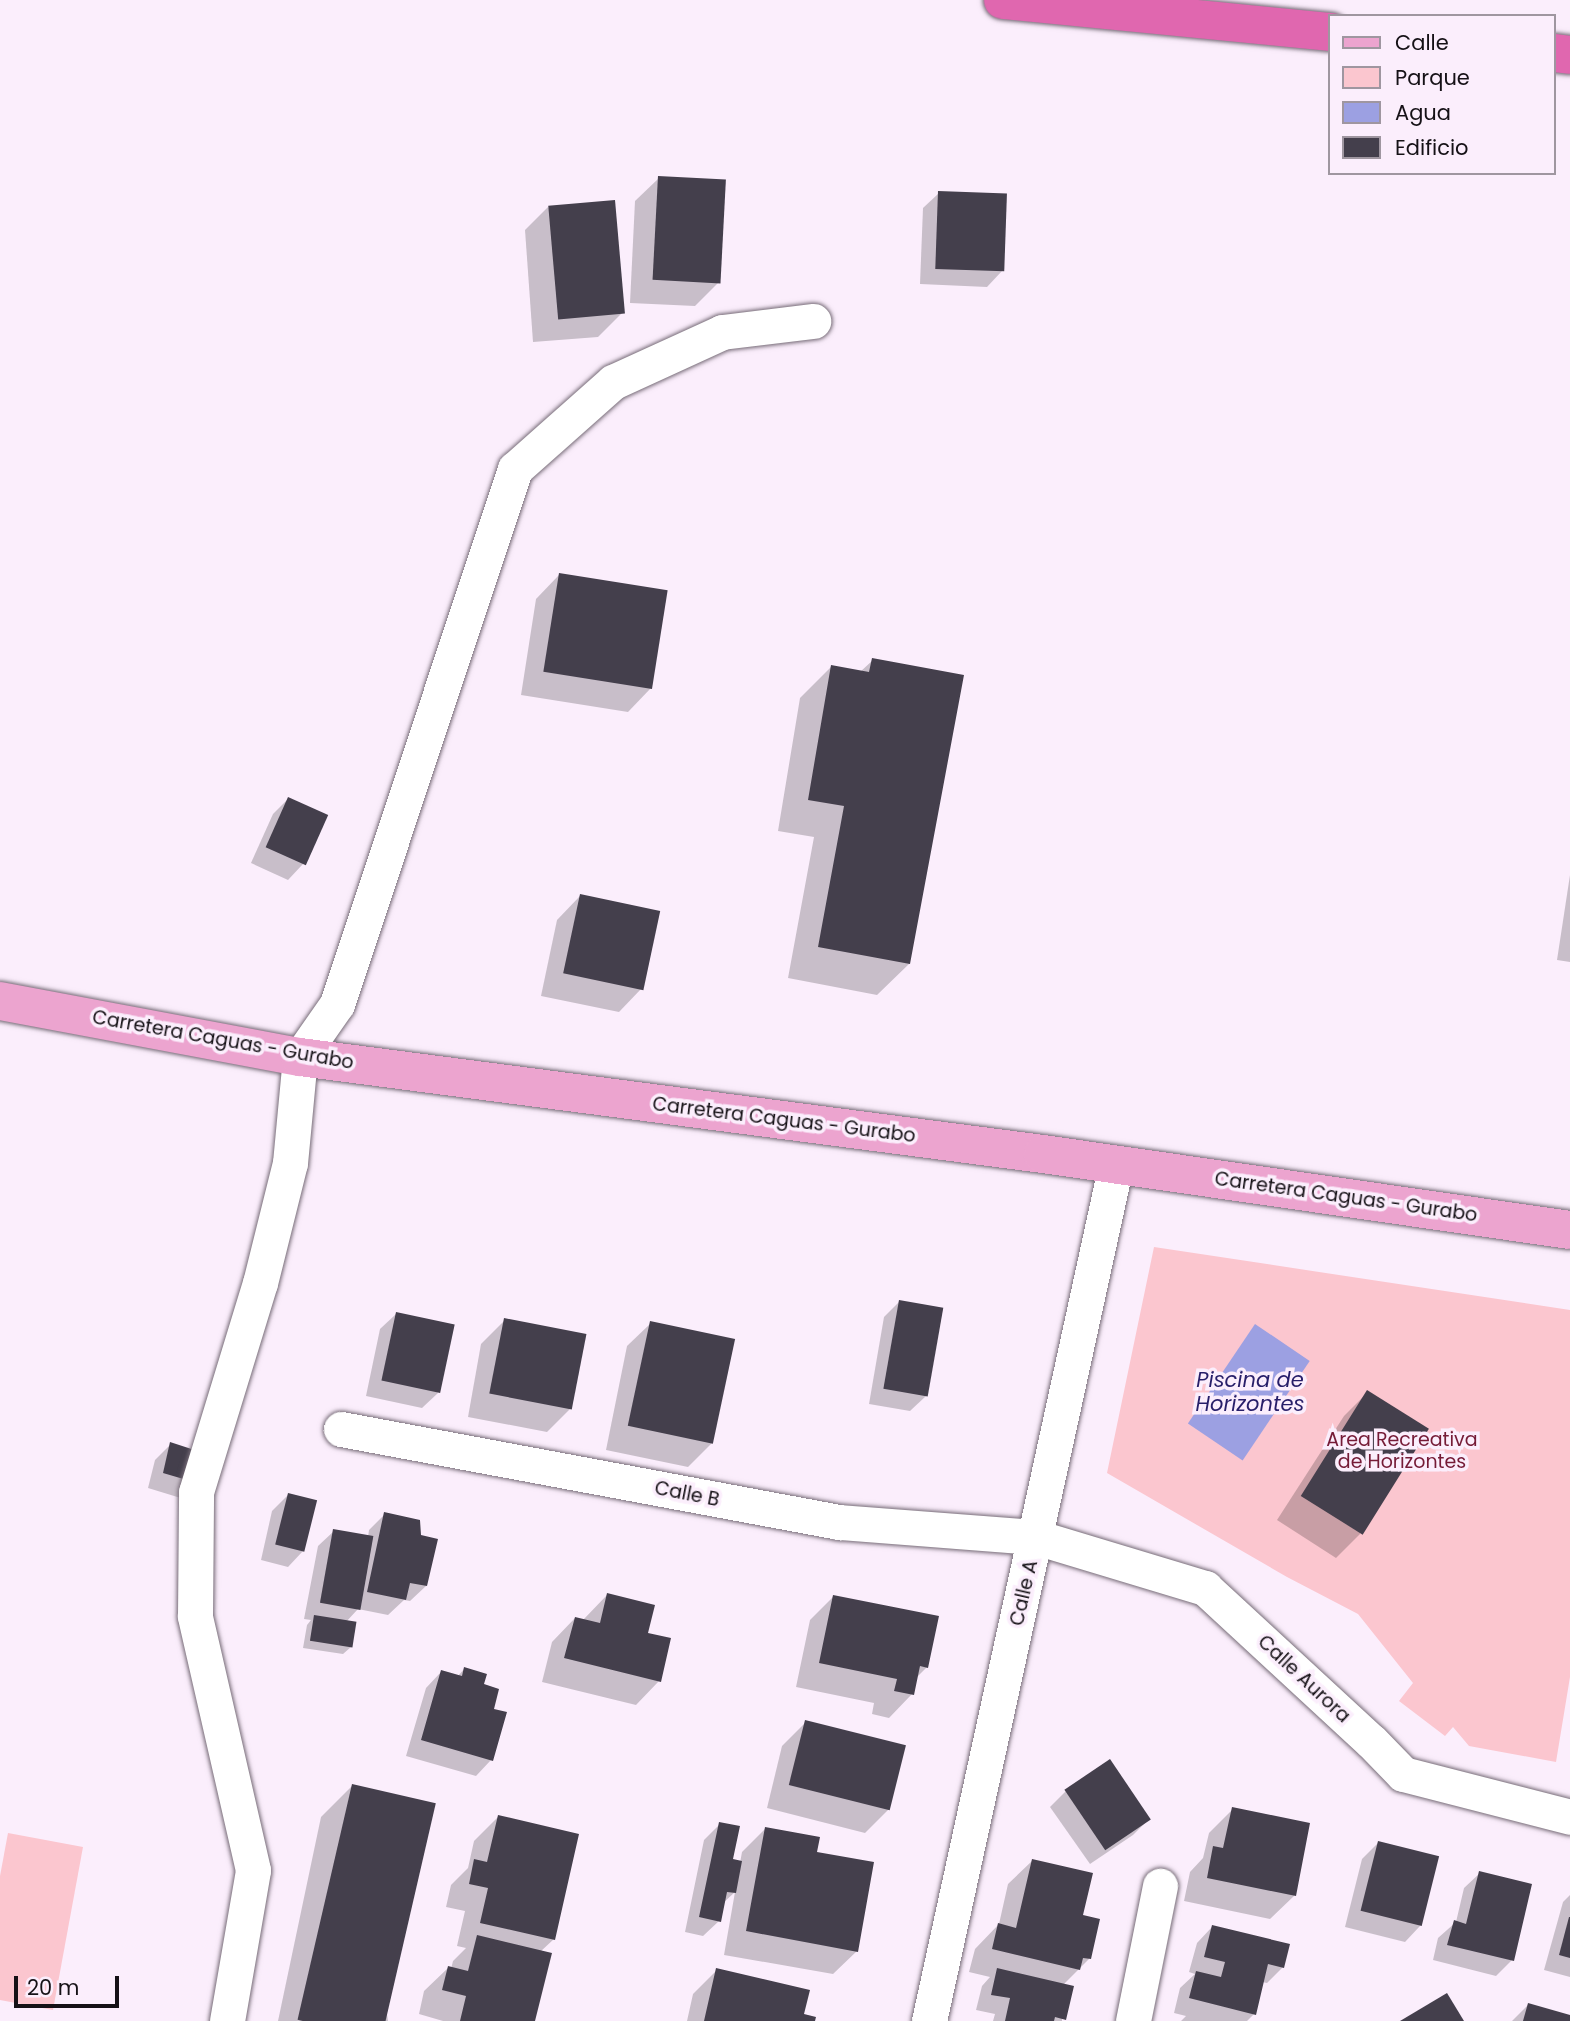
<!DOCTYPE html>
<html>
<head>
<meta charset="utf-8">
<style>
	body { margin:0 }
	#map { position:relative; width:1570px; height:2021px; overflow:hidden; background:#fbeefc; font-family:Poppins,sans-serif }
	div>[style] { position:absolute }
	.green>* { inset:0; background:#fbc6cf }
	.water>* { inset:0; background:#9ca0e2; transform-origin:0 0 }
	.shadow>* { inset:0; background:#0003 }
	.building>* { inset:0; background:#443f4c; transform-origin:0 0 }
	.roads { filter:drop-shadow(0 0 2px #776c78) drop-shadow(0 0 2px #776c78) }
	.minor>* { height:35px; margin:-17.5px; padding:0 17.5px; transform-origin:17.5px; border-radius:17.5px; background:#fff }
	.major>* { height:38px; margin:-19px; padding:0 19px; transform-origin:19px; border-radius:19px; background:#eca4cf }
	.highway>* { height:38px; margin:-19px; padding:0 19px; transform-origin:19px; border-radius:19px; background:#e067af }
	span { translate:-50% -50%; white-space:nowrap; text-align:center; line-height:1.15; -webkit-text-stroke:7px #fbeefc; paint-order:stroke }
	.street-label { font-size:19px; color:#151116 }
	.park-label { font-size:19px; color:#751b37 }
	.water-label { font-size:21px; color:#271e69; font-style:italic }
	.legend { position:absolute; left:1328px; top:14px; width:228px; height:161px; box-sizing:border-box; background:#fbeefc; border:2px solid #9f96a0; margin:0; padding:9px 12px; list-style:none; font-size:21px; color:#151116 }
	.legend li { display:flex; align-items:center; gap:14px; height:35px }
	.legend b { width:35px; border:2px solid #9f96a0 }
	.scale { position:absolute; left:14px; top:1976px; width:105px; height:32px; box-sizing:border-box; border:4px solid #151116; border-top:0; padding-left:9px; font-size:21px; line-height:24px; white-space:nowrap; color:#151116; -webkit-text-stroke:5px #fbeefc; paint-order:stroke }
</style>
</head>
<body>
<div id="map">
	<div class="green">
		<i style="clip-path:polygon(1154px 1247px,1570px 1310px,1570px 1677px,1556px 1762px,1469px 1746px,1453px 1727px,1445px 1736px,1399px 1701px,1413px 1683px,1358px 1614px,1287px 1577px,1107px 1473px)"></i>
		<i style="clip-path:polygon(8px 1833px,83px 1847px,53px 2010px,0 2000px,0 1876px)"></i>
	</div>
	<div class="water">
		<i style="left:1255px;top:1324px;width:66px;height:120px;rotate:34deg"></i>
	</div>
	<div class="shadow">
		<i style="clip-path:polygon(659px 178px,718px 283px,695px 306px,630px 303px,635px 201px)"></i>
		<i style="clip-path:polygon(939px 193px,1002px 271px,987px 287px,920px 284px,923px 208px)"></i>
		<i style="clip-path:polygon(548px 207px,622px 313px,598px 337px,533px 342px,525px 230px)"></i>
		<i style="clip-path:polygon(559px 575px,651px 688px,628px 712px,521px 695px,536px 599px)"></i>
		<i style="clip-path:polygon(873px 660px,909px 964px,877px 995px,788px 978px,814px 837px,778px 831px,800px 698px,831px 667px,860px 672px)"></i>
		<i style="clip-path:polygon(288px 799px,303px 864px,288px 880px,251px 863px,273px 814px)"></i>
		<i style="clip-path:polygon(1570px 875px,1570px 962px,1557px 960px)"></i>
		<i style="clip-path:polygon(580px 896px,642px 988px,619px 1012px,541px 996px,557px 920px)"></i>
		<i style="clip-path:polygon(899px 1302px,926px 1396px,910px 1411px,869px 1404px,884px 1317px)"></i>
		<i style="clip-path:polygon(396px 1314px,438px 1393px,422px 1408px,366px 1396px,380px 1329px)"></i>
		<i style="clip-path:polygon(505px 1320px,570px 1409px,547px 1432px,468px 1417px,481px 1344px)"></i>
		<i style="clip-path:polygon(651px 1323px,712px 1443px,688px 1467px,606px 1450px,627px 1346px)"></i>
		<i style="clip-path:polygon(1368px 1392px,1360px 1534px,1336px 1558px,1277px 1520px,1344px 1416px)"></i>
		<i style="clip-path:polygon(171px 1444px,197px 1503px,148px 1488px,155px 1460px)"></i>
		<i style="clip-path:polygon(288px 1495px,303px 1551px,288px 1567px,261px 1560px,272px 1511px)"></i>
		<i style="clip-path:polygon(385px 1514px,426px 1586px,410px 1601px,404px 1600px,388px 1615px,358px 1609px,346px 1622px,351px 1647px,343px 1654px,303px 1648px,307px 1625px,311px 1620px,304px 1619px,318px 1546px,334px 1531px,368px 1537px,369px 1530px)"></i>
		<i style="clip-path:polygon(607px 1595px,646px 1634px,659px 1681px,636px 1705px,542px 1682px,552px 1642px,575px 1618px,583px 1620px)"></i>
		<i style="clip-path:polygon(834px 1596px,927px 1667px,916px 1678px,912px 1694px,889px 1718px,872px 1714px,874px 1703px,796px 1687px,810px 1620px)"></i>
		<i style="clip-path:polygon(464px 1669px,481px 1685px,492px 1710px,491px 1760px,476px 1776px,406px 1756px,426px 1688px,441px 1672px,458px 1676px)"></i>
		<i style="clip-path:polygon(806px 1722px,889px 1809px,865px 1833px,767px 1808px,782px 1746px)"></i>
		<i style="clip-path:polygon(352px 1786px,388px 2021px,278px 2021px,321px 1817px)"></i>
		<i style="clip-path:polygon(1066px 1791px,1149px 1819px,1133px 1835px,1090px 1864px,1050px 1807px)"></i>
		<i style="clip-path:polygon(1233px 1809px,1308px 1825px,1294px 1896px,1270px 1919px,1184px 1901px,1190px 1872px,1203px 1858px,1209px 1833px)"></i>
		<i style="clip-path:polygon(498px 1817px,554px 1939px,540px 1952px,533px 2021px,443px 2021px,419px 2014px,424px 1991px,448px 1968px,451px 1969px,453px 1961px,466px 1948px,457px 1946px,465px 1911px,446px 1907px,451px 1885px,468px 1868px,474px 1841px)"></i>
		<i style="clip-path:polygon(720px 1824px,731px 1861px,740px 1863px,742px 1852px,766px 1828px,815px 1854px,857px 1951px,833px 1974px,724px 1955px,735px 1892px,722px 1904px,719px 1921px,703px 1936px,685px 1932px,704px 1840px)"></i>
		<i style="clip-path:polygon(1378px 1843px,1420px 1926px,1405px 1942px,1345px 1927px,1362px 1859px)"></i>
		<i style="clip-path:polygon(1032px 1861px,1081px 1917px,1089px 1959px,1063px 1985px,1062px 2021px,993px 2021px,995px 2014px,976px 2010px,982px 1986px,990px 1977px,969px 1972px,975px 1949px,999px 1924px,1008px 1884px)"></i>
		<i style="clip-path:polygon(1480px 1873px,1512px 1960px,1496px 1976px,1433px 1960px,1438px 1938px,1456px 1922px,1464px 1888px)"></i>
		<i style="clip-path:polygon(1570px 1895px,1570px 1977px,1544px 1970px,1563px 1902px)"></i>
		<i style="clip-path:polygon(1212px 1927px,1283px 1967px,1267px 1983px,1262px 1982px,1254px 2014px,1247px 2021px,1181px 2021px,1186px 2016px,1174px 2013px,1180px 1988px,1195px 1974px,1189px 1972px,1197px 1943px)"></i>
		<i style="clip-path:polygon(717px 1970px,802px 2015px,814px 2021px,687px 2021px,693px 1994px)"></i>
		<i style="clip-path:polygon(1528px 2005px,1570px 2016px,1570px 2021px,1512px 2021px)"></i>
	</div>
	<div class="building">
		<i style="left:658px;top:176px;width:68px;height:104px;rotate:3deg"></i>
		<i style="left:938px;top:191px;width:69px;height:78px;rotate:2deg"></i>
		<i style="left:615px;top:200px;width:114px;height:67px;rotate:85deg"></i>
		<i style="left:559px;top:573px;width:110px;height:100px;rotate:9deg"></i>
		<i style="clip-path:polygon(872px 658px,964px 675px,910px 964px,818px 947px,844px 806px,808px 800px,831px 665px,869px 672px)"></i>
		<i style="left:288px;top:797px;width:44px;height:55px;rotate:24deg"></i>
		<i style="left:580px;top:894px;width:82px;height:81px;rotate:12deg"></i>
		<i style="left:899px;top:1300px;width:45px;height:90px;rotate:10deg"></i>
		<i style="left:396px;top:1312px;width:60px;height:70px;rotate:12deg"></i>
		<i style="left:504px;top:1318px;width:84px;height:77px;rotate:11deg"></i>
		<i style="left:650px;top:1321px;width:87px;height:107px;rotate:12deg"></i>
		<i style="left:1367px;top:1390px;width:73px;height:125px;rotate:32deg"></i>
		<i style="clip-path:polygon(170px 1442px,216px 1457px,214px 1488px,163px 1473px)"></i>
		<i style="left:288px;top:1493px;width:30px;height:53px;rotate:14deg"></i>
		<i style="clip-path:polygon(384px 1512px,420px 1520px,421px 1535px,438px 1539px,427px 1586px,410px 1583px,406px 1600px,367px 1592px)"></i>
		<i style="left:333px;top:1529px;width:41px;height:75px;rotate:10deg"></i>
		<i style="clip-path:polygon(607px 1593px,655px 1605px,648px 1633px,671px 1638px,661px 1682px,564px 1658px,575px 1617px,600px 1623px)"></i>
		<i style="clip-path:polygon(833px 1595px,939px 1616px,928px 1668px,920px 1666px,914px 1695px,894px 1691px,897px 1679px,819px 1663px)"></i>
		<i style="left:314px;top:1615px;width:43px;height:26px;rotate:9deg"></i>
		<i style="clip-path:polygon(464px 1667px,487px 1674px,484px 1684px,499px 1689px,494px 1709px,507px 1712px,493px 1761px,421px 1740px,441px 1670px,462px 1676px)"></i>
		<i style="left:805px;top:1720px;width:104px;height:67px;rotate:14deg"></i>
		<i style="left:1110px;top:1759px;width:73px;height:55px;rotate:56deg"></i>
		<i style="left:352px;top:1784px;width:86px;height:242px;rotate:13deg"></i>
		<i style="clip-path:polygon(1232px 1807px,1310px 1823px,1296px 1896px,1207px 1878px,1213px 1846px,1223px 1848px)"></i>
		<i style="clip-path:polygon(498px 1815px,579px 1834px,555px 1940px,480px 1923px,488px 1888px,469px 1884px,474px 1859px,487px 1862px)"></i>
		<i style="clip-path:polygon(719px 1822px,740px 1826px,733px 1859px,742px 1861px,736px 1893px,727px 1892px,721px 1922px,699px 1917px)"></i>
		<i style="clip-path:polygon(765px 1827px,820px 1837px,817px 1852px,874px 1862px,858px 1952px,746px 1931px)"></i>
		<i style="left:1378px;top:1841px;width:63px;height:72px;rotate:14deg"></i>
		<i style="clip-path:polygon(1032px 1859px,1093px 1873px,1083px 1915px,1100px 1919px,1091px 1959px,1083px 1958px,1080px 1970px,992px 1949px,998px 1923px,1016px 1928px)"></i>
		<i style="clip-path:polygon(1479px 1871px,1532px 1884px,1514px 1961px,1447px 1945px,1454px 1920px,1466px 1924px)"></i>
		<i style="clip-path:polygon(1569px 1917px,1570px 1917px,1570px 1958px,1559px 1955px)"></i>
		<i style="clip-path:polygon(1212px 1925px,1290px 1944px,1284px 1968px,1268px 1964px,1256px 2015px,1189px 1998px,1196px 1971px,1221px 1977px,1225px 1962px,1204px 1957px)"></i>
		<i style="clip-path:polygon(477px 1935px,552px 1953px,535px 2021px,460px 2021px,466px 1996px,442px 1990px,448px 1966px,468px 1971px)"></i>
		<i style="clip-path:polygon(716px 1968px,810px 1990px,804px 2014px,816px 2017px,815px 2021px,704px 2021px)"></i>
		<i style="clip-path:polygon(997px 1968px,1074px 1986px,1066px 2020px,1055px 2017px,1054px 2021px,1005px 2021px,1010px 1998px,991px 1995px)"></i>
		<i style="clip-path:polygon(1447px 1993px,1464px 2021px,1400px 2021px)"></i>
		<i style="clip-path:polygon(1528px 2003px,1570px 2015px,1570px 2021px,1523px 2021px)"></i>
	</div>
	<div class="roads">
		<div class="minor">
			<i style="left:341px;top:1429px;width:507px;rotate:10.58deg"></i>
			<i style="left:839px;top:1522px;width:198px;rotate:4.4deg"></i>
			<i style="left:1036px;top:1537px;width:177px;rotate:16.8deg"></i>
			<i style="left:1205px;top:1588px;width:226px;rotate:42.7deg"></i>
			<i style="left:1371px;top:1741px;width:46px;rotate:45.9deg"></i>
			<i style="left:1403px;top:1774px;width:172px;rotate:14.4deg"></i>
			<i style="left:227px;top:2021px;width:153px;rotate:-80.2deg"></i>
			<i style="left:253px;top:1870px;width:261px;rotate:-102.9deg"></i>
			<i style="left:195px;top:1616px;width:124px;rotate:-89.5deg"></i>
			<i style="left:196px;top:1492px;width:219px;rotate:-73deg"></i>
			<i style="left:260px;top:1283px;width:124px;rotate:-76deg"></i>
			<i style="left:290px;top:1163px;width:106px;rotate:-84.6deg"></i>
			<i style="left:300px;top:1057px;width:65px;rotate:-55.1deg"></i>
			<i style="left:337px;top:1004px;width:564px;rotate:-71.6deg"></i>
			<i style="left:515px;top:469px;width:131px;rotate:-41.6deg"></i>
			<i style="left:613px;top:382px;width:120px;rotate:-24.6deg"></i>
			<i style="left:722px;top:332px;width:92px;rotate:-6.9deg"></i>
			<i style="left:929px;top:2021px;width:877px;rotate:-77.69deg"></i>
			<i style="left:1133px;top:2021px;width:138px;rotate:-78.7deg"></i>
		</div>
		<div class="major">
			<i style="left:0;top:1001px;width:305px;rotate:10.6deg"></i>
			<i style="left:300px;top:1057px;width:749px;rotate:7.44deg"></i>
			<i style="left:1043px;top:1154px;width:532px;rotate:8.21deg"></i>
		</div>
		<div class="highway">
			<i style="left:1003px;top:0;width:329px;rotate:5.6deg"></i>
			<i style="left:1554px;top:53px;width:16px;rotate:7deg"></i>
		</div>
	</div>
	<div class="street-label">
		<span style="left:223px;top:1040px;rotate:10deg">Carretera Caguas - Gurabo</span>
		<span style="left:784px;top:1120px;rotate:7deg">Carretera Caguas - Gurabo</span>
		<span style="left:1346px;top:1197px;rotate:8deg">Carretera Caguas - Gurabo</span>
		<span style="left:687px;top:1494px;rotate:11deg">Calle B</span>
		<span style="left:1024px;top:1593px;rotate:-77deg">Calle A</span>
		<span style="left:1304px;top:1679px;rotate:43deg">Calle Aurora</span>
	</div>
	<div class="park-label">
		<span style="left:1402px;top:1451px">Area Recreativa<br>de Horizontes</span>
	</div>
	<div class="water-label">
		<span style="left:1250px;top:1392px">Piscina de<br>Horizontes</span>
	</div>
	<ul class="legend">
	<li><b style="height:9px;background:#eca4cf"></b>Calle</li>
	<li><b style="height:19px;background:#fbc6cf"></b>Parque</li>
	<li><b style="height:19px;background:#9ca0e2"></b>Agua</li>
	<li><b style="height:19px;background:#443f4c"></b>Edificio</li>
	</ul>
	<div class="scale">20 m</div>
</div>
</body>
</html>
